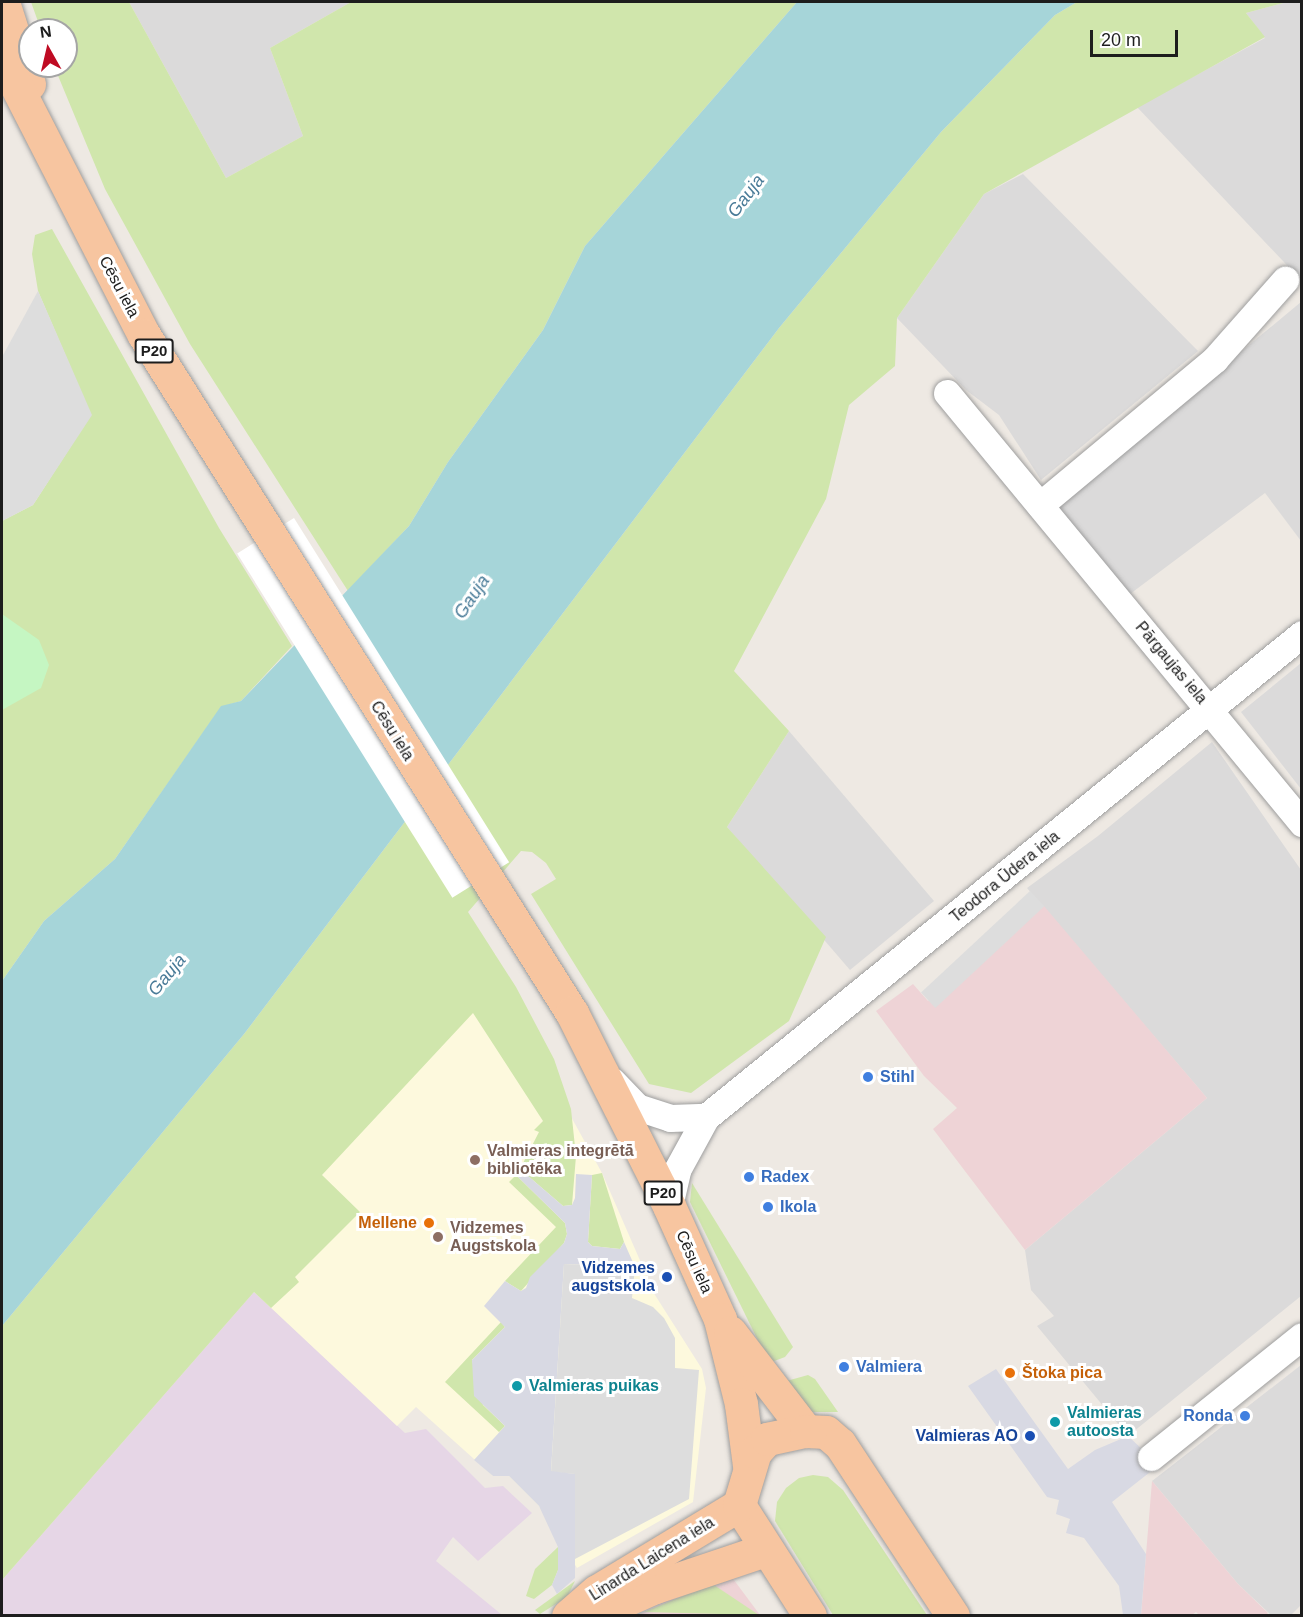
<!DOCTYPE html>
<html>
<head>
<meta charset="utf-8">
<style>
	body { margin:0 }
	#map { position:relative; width:1303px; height:1617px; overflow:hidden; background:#eee9e3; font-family:Helvetica,sans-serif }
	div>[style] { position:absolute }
	.residential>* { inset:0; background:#dbdada }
	.commercial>* { inset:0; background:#eed3d6 }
	.industrial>* { inset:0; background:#e6d6e6 }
	.education>* { inset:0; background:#fdf9dd }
	.grass>* { inset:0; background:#d0e6ac }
	.park>* { inset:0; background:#c5f6c2 }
	.parking>* { inset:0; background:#ddd; transform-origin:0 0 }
	.plaza>* { inset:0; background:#d8d9e3 }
	.water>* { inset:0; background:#a6d5d9 }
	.pier>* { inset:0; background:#fff; transform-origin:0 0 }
	.roads { filter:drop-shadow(0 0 2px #9e9e9e) drop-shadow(0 0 2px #9e9e9e) }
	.minor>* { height:27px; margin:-13.5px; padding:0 13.5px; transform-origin:13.5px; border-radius:13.5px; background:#fff }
	.primary>* { height:33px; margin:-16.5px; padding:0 16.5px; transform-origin:16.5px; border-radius:16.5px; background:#f7c5a0 }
	.dots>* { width:16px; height:16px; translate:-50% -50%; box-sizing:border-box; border:3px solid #fff; border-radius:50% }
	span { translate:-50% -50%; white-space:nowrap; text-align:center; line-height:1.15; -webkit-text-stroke:6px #fff; paint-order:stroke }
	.shield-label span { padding:2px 4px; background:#fff; border:2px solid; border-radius:4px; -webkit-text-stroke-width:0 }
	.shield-label { font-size:15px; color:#1d1d1d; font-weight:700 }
	.street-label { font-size:16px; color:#1d1d1d }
	.shop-label { font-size:16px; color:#366cbe; font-weight:700 }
	.left { translate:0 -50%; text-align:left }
	.right { translate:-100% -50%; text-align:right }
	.education-label { font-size:16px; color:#785e54; font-weight:700 }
	.food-label { font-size:16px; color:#c56008; font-weight:700 }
	.transit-label { font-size:16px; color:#164399; font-weight:700 }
	.culture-label { font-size:16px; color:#0d838f; font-weight:700 }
	.water-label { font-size:18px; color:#497b98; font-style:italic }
	.frame { position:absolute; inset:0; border:3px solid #1d1d1d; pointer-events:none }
	.north { position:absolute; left:18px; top:18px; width:60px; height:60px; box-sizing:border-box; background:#fff; border:2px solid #a5a5a5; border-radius:50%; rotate:352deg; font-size:16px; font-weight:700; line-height:24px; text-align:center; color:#1d1d1d }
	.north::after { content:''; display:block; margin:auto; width:21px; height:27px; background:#bf0b23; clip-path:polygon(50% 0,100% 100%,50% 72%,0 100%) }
	.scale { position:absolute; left:1090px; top:30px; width:88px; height:27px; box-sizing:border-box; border:3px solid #1d1d1d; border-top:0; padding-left:8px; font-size:18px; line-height:21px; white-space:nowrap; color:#1d1d1d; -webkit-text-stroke:4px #fff; paint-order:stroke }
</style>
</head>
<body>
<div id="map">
	<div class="residential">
		<i style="clip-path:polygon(129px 2px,351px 2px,270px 48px,303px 136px,226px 178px)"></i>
		<i style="clip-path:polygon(1287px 2px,1301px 2px,1301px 280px,1137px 107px,1265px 38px,1246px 13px)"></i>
		<i style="clip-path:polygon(1023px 174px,1198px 351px,1041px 480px,999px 415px,966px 390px,897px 318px,984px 194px)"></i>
		<i style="clip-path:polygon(1301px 302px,1301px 541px,1265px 493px,1130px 594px,1056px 505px)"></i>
		<i style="clip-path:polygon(1301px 663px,1301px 789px,1241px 712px)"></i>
		<i style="clip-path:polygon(789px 731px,934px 901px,850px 970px,727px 827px)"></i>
		<i style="clip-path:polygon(1212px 742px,1301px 870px,1301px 1296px,1128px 1436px,1037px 1326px,1054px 1316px,1031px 1290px,1025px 1250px,1207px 1098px,1027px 888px,1098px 836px)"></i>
		<i style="clip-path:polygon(1301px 1365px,1301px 1605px,1291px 1615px,1271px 1615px,1238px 1584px,1152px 1481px)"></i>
	</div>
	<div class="commercial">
		<i style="clip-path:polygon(1044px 906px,1207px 1098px,1025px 1250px,933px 1129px,957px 1108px,924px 1076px,876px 1011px,913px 984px,928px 1001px)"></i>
		<i style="clip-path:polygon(1152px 1481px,1238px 1584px,1268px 1613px,1265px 1616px,1200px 1616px,1196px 1612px,1192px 1615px,1141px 1616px)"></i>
		<i style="clip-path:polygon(728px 1572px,760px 1615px,636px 1616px)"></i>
	</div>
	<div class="industrial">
		<i style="clip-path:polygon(254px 1292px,405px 1433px,426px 1429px,485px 1488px,503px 1486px,532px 1513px,478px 1561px,453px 1537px,436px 1561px,501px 1614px,2px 1616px,2px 1580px)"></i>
	</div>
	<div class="education">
		<i style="clip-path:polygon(495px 954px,569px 1113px,602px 1173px,655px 1295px,702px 1369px,706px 1388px,693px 1502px,577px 1568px,539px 1506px,509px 1476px,493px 1476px,416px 1407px,397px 1426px,234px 1273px)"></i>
	</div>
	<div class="grass">
		<i style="clip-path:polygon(31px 2px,129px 2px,226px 178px,303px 136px,270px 48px,351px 2px,797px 2px,585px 246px,543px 330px,448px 462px,409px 526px,348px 591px,190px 344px,105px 189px,54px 66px,66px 66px,66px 30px,41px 30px)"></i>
		<i style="clip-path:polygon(1077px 2px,1287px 2px,1246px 13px,1265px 37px,984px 194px,897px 318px,895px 366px,849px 405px,826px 499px,734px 671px,789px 731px,727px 827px,826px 937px,789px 1021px,691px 1093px,649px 1084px,531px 894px,556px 879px,546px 863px,532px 852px,521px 851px,468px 912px,516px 987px,554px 1059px,571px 1109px,576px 1156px,572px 1205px,563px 1206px,520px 1169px,539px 1132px,534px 1130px,543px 1121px,473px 1013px,322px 1175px,360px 1212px,295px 1277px,299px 1282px,271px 1308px,254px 1292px,2px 1580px,2px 1326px,244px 1034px,779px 328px,941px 132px,1055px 15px)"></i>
		<i style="clip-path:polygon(52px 229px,219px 528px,292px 646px,241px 701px,221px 707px,115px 859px,44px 921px,2px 981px,2px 521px,33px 505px,91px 415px,38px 291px,32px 254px,35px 235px)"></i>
		<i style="clip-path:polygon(602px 1173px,624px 1242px,620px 1249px,592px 1246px,588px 1242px,592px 1175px)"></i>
		<i style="clip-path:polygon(516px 1175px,565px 1223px,567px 1234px,564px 1243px,521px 1291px,505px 1281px,556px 1227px,509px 1182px)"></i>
		<i style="clip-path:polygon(692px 1183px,793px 1347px,785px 1357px,769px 1363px,690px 1202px)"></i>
		<i style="clip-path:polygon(501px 1322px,505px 1327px,472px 1360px,483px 1405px,505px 1426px,499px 1432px,445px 1382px)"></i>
		<i style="clip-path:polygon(808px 1375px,815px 1379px,838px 1412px,812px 1412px,783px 1382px)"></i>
		<i style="clip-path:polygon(813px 1475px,828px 1477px,843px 1490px,927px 1615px,833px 1615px,775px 1521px,777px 1502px,786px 1488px,799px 1478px)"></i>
		<i style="clip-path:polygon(558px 1547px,558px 1570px,552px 1585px,534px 1599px,526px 1596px,535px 1569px)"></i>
		<i style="clip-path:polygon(575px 1581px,567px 1597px,540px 1614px,535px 1610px)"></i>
		<i style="clip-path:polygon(714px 1585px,759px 1615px,644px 1612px,697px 1590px)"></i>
	</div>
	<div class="park">
		<i style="clip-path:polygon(2px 614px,39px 640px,49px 665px,41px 688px,2px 710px)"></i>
	</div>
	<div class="parking">
		<i style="clip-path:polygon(38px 291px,92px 415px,33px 505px,2px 521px,2px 357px)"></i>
		<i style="left:1030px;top:891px;width:21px;height:149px;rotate:47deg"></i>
		<i style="clip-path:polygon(564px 1264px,635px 1267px,632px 1298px,653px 1307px,664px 1318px,675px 1338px,675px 1368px,699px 1370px,689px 1499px,575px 1559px,575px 1474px,551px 1472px)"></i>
	</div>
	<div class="plaza">
		<i style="clip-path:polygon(520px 1169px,563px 1206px,572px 1205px,575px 1198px,576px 1174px,592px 1175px,588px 1242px,592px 1246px,620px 1249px,624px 1242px,635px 1267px,564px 1264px,551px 1471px,575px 1474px,575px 1578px,557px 1594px,552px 1585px,558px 1570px,558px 1547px,539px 1506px,509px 1476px,493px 1476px,474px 1460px,505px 1426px,474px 1396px,472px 1360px,505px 1327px,484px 1306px,505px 1281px,521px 1291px,526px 1288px,530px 1277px,564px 1243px,567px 1234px,565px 1223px,516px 1175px)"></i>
		<i style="clip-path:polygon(996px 1369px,1068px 1469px,1095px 1450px,1128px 1436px,1159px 1465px,1112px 1502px,1146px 1554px,1141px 1615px,1123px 1615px,1119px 1586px,1084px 1538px,1066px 1533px,1070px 1519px,1056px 1514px,1059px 1500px,1047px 1497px,968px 1386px)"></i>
	</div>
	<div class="water">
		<i style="clip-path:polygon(797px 2px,1077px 2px,1055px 15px,941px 132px,779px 328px,244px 1034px,2px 1326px,2px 981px,44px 921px,115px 859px,221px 706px,241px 701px,409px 526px,448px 462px,543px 330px,585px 246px)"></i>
	</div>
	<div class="pier">
		<i style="left:294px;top:518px;width:406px;height:67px;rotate:58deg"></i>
	</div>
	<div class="roads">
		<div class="minor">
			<i style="left:947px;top:393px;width:558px;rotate:50.46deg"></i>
			<i style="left:1040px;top:505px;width:228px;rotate:-39.8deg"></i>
			<i style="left:1215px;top:359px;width:106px;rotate:-48.5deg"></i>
			<i style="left:612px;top:1081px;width:36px;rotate:46deg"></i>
			<i style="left:637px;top:1107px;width:35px;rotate:18deg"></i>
			<i style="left:670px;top:1118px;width:36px;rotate:-2deg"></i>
			<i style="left:669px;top:1206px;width:37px;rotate:-77deg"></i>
			<i style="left:677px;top:1170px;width:60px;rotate:-61.3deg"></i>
			<i style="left:706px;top:1117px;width:767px;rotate:-39.02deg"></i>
			<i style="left:1151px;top:1457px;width:193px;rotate:-38.7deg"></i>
		</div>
		<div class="primary">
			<i style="left:3px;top:2px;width:86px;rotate:72.4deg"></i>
			<i style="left:2px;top:58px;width:311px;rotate:62.9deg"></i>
			<i style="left:144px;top:335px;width:802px;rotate:57.74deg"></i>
			<i style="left:572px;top:1013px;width:216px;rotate:63.3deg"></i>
			<i style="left:669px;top:1206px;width:124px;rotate:65.7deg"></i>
			<i style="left:720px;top:1319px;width:88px;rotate:76.1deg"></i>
			<i style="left:741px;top:1404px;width:63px;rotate:82.6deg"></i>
			<i style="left:730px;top:1332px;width:125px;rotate:52.5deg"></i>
			<i style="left:592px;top:1615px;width:69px;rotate:-24deg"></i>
			<i style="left:655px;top:1587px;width:116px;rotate:-18.6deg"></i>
			<i style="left:568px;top:1616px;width:38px;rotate:-41deg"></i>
			<i style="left:597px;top:1591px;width:166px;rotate:-31.2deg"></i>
			<i style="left:810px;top:1616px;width:132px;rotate:-122.6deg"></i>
			<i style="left:739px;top:1505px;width:55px;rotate:-73.2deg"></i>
			<i style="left:755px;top:1452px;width:18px;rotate:-47deg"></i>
			<i style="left:767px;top:1439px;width:40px;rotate:-12deg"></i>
			<i style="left:806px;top:1431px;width:20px;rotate:3deg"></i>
			<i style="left:826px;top:1432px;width:18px;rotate:41deg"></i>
			<i style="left:840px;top:1444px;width:206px;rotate:56.7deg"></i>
		</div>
	</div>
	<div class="dots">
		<i style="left:868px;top:1077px;background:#3f7fe0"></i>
		<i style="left:475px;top:1160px;background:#8d6e63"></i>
		<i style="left:749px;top:1177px;background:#3f7fe0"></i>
		<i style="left:768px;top:1207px;background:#3f7fe0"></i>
		<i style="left:429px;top:1223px;background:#e8710a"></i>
		<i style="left:438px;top:1237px;background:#8d6e63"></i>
		<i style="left:667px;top:1277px;background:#1a4fb4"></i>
		<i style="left:844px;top:1367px;background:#3f7fe0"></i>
		<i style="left:1010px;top:1373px;background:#e8710a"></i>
		<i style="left:517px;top:1386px;background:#0f9aa8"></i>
		<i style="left:1245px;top:1416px;background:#3f7fe0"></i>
		<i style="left:1055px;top:1422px;background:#0f9aa8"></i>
		<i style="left:1030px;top:1436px;background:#1a4fb4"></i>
	</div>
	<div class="shield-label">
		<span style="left:154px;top:351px">P20</span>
		<span style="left:663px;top:1193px">P20</span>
	</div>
	<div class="street-label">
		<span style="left:119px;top:287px;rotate:62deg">Cēsu iela</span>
		<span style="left:1171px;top:663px;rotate:50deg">Pārgaujas iela</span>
		<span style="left:392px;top:731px;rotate:58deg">Cēsu iela</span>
		<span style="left:1005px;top:877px;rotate:-39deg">Teodora Ūdera iela</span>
		<span style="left:694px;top:1262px;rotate:66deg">Cēsu iela</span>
		<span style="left:652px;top:1559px;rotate:-32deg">Linarda Laicena iela</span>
	</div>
	<div class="shop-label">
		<span class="left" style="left:880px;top:1077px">Stihl</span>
		<span class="left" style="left:761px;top:1177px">Radex</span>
		<span class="left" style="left:780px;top:1207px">Ikola</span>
		<span class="left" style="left:856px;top:1367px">Valmiera</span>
		<span class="right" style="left:1233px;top:1416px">Ronda</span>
	</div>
	<div class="education-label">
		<span class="left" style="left:487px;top:1160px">Valmieras integrētā<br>bibliotēka</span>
		<span class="left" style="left:450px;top:1237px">Vidzemes<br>Augstskola</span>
	</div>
	<div class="food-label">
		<span class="right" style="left:417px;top:1223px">Mellene</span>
		<span class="left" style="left:1022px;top:1373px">Štoka pica</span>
	</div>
	<div class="transit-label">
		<span class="right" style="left:655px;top:1277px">Vidzemes<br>augstskola</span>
		<span class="right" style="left:1018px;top:1436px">Valmieras AO</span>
	</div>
	<div class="culture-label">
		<span class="left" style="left:529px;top:1386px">Valmieras puikas</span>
		<span class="left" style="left:1067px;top:1422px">Valmieras<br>autoosta</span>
	</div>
	<div class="water-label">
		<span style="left:746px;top:196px;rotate:-53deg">Gauja</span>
		<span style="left:472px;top:597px;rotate:-56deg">Gauja</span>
		<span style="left:167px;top:975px;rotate:-50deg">Gauja</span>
	</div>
	<div class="frame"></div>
	<div class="north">N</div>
	<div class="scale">20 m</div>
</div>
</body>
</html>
